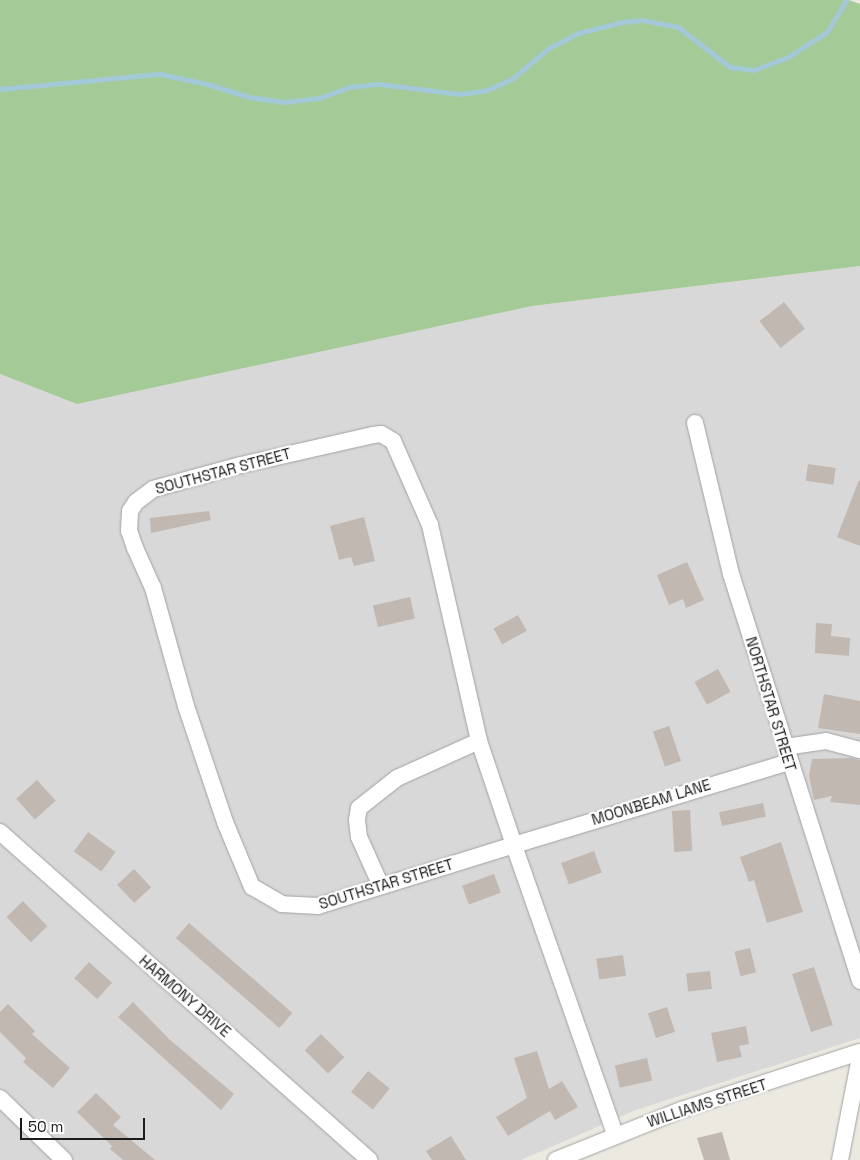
<!DOCTYPE html>
<html>
<head>
<meta charset="utf-8">
<style>
	body { margin:0 }
	#map { position:relative; width:860px; height:1160px; overflow:hidden; background:#ece9e1; font-family:"Space Grotesk",sans-serif }
	div>[style] { position:absolute }
	.residential>* { inset:0; background:#d9d8d8 }
	.forest>* { inset:0; background:#a4ca97 }
	.stream>* { height:5px; margin:-2.5px; padding:0 2.5px; transform-origin:2.5px; border-radius:2.5px; background:#a3c9d8 }
	.building>* { inset:0; background:#c0b8b1; transform-origin:0 0 }
	.roads { filter:drop-shadow(0 0 1px #a2a2a2) drop-shadow(0 0 1px #a2a2a2) }
	.minor>* { height:16px; margin:-8px; padding:0 8px; transform-origin:8px; border-radius:8px; background:#fff }
	span { translate:-50% -50%; white-space:nowrap; text-align:center; line-height:1.15; -webkit-text-stroke:4.5px #fff; paint-order:stroke }
	.street-label { font-size:15px; color:#1b1b1b }
	.scale { position:absolute; left:20px; top:1118px; width:125px; height:22px; box-sizing:border-box; border:2px solid #1b1b1b; border-top:0; padding-left:6px; font-size:15px; line-height:18px; white-space:nowrap; color:#1b1b1b; -webkit-text-stroke:4px #fff; paint-order:stroke }
</style>
</head>
<body>
<div id="map">
	<div class="residential">
		<i style="clip-path:polygon(860px 266px,860px 1038px,636px 1110px,521px 1160px,0 1160px,0 374px,77px 404px,532px 306px)"></i>
	</div>
	<div class="forest">
		<i style="clip-path:polygon(0 0,849px 0,860px 4px,860px 266px,532px 306px,77px 404px,0 374px)"></i>
	</div>
	<div class="stream">
		<i style="left:0;top:89px;width:161px;rotate:-5.4deg"></i>
		<i style="left:160px;top:74px;width:48px;rotate:12deg"></i>
		<i style="left:207px;top:84px;width:44px;rotate:17.2deg"></i>
		<i style="left:249px;top:97px;width:36px;rotate:8deg"></i>
		<i style="left:285px;top:102px;width:34px;rotate:-7deg"></i>
		<i style="left:319px;top:98px;width:32px;rotate:-20deg"></i>
		<i style="left:349px;top:87px;width:30px;rotate:-6deg"></i>
		<i style="left:379px;top:84px;width:82px;rotate:7deg"></i>
		<i style="left:460px;top:94px;width:27px;rotate:-8deg"></i>
		<i style="left:487px;top:90px;width:27px;rotate:-24deg"></i>
		<i style="left:512px;top:79px;width:48px;rotate:-40deg"></i>
		<i style="left:549px;top:48px;width:34px;rotate:-27deg"></i>
		<i style="left:579px;top:33px;width:44px;rotate:-14.3deg"></i>
		<i style="left:622px;top:22px;width:20px;rotate:-6deg"></i>
		<i style="left:642px;top:20px;width:37px;rotate:11deg"></i>
		<i style="left:678px;top:27px;width:66px;rotate:37.6deg"></i>
		<i style="left:730px;top:67px;width:24px;rotate:7deg"></i>
		<i style="left:754px;top:70px;width:36px;rotate:-21deg"></i>
		<i style="left:788px;top:57px;width:46px;rotate:-32.7deg"></i>
		<i style="left:827px;top:32px;width:37px;rotate:-59deg"></i>
	</div>
	<div class="building">
		<i style="left:784px;top:302px;width:34px;height:31px;rotate:52deg"></i>
		<i style="left:808px;top:464px;width:28px;height:17px;rotate:8deg"></i>
		<i style="clip-path:polygon(859px 480px,860px 481px,860px 546px,837px 537px)"></i>
		<i style="clip-path:polygon(209px 511px,211px 520px,151px 533px,150px 518px)"></i>
		<i style="clip-path:polygon(364px 517px,375px 561px,354px 566px,351px 557px,339px 560px,330px 526px)"></i>
		<i style="clip-path:polygon(687px 562px,704px 600px,686px 608px,683px 599px,669px 605px,657px 575px)"></i>
		<i style="left:410px;top:597px;width:22px;height:38px;rotate:77deg"></i>
		<i style="left:518px;top:615px;width:18px;height:28px;rotate:61deg"></i>
		<i style="clip-path:polygon(816px 623px,832px 624px,831px 636px,850px 638px,849px 656px,815px 653px)"></i>
		<i style="left:718px;top:669px;width:26px;height:27px;rotate:61deg"></i>
		<i style="clip-path:polygon(824px 694px,860px 701px,860px 734px,818px 728px)"></i>
		<i style="left:669px;top:726px;width:37px;height:17px;rotate:71deg"></i>
		<i style="clip-path:polygon(851px 758px,860px 760px,860px 805px,830px 802px,832px 796px,814px 800px,809px 776px,812px 759px)"></i>
		<i style="left:37px;top:780px;width:28px;height:28px;rotate:48deg"></i>
		<i style="left:763px;top:803px;width:14px;height:45px;rotate:78deg"></i>
		<i style="left:690px;top:810px;width:41px;height:18px;rotate:87deg"></i>
		<i style="left:88px;top:832px;width:34px;height:24px;rotate:36deg"></i>
		<i style="clip-path:polygon(781px 842px,803px 912px,767px 923px,754px 880px,749px 882px,740px 857px)"></i>
		<i style="left:594px;top:851px;width:23px;height:35px;rotate:70deg"></i>
		<i style="left:134px;top:869px;width:25px;height:23px;rotate:47deg"></i>
		<i style="left:494px;top:874px;width:20px;height:34px;rotate:70deg"></i>
		<i style="left:23px;top:901px;width:35px;height:23px;rotate:46deg"></i>
		<i style="left:189px;top:923px;width:137px;height:20px;rotate:41deg"></i>
		<i style="left:750px;top:948px;width:25px;height:16px;rotate:76deg"></i>
		<i style="left:623px;top:955px;width:21px;height:27px;rotate:82deg"></i>
		<i style="left:89px;top:962px;width:31px;height:22px;rotate:42deg"></i>
		<i style="left:814px;top:967px;width:61px;height:23px;rotate:72deg"></i>
		<i style="left:710px;top:971px;width:18px;height:24px;rotate:84deg"></i>
		<i style="clip-path:polygon(133px 1002px,169px 1039px,234px 1094px,221px 1110px,118px 1017px)"></i>
		<i style="clip-path:polygon(8px 1004px,35px 1031px,32px 1034px,70px 1068px,53px 1088px,23px 1062px,26px 1058px,0 1032px,0 1012px)"></i>
		<i style="left:667px;top:1007px;width:26px;height:20px;rotate:72deg"></i>
		<i style="clip-path:polygon(746px 1026px,749px 1044px,739px 1046px,742px 1057px,717px 1062px,711px 1033px)"></i>
		<i style="left:321px;top:1034px;width:33px;height:23px;rotate:45deg"></i>
		<i style="clip-path:polygon(537px 1051px,549px 1089px,562px 1081px,578px 1107px,555px 1120px,550px 1111px,508px 1136px,496px 1117px,527px 1098px,514px 1058px)"></i>
		<i style="left:647px;top:1058px;width:23px;height:33px;rotate:77deg"></i>
		<i style="left:368px;top:1071px;width:28px;height:27px;rotate:39deg"></i>
		<i style="clip-path:polygon(96px 1093px,121px 1117px,113px 1125px,155px 1160px,123px 1160px,110px 1149px,112px 1146px,77px 1112px)"></i>
		<i style="clip-path:polygon(722px 1132px,730px 1160px,704px 1160px,697px 1138px)"></i>
		<i style="clip-path:polygon(451px 1136px,466px 1160px,432px 1160px,426px 1151px)"></i>
	</div>
	<div class="roads">
		<div class="minor">
			<i style="left:695px;top:423px;width:155px;rotate:76.6deg"></i>
			<i style="left:731px;top:574px;width:427px;rotate:72.4deg"></i>
			<i style="left:785px;top:747px;width:41px;rotate:-8.3deg"></i>
			<i style="left:826px;top:741px;width:35px;rotate:15deg"></i>
			<i style="left:0;top:832px;width:494px;rotate:41.6deg"></i>
			<i style="left:381px;top:886px;width:54px;rotate:-114.2deg"></i>
			<i style="left:359px;top:837px;width:17px;rotate:-97deg"></i>
			<i style="left:357px;top:820px;width:12px;rotate:-81deg"></i>
			<i style="left:359px;top:808px;width:48px;rotate:-38.3deg"></i>
			<i style="left:397px;top:778px;width:90px;rotate:-24.3deg"></i>
			<i style="left:0;top:1098px;width:89px;rotate:44.1deg"></i>
			<i style="left:615px;top:1134px;width:306px;rotate:-109.3deg"></i>
			<i style="left:514px;top:845px;width:205px;rotate:162.7deg"></i>
			<i style="left:318px;top:906px;width:36px;rotate:-177deg"></i>
			<i style="left:282px;top:904px;width:34px;rotate:-150deg"></i>
			<i style="left:252px;top:887px;width:70px;rotate:-112.6deg"></i>
			<i style="left:225px;top:822px;width:122px;rotate:-108.6deg"></i>
			<i style="left:186px;top:706px;width:123px;rotate:-105.6deg"></i>
			<i style="left:153px;top:588px;width:44px;rotate:-114.2deg"></i>
			<i style="left:135px;top:548px;width:18px;rotate:-109deg"></i>
			<i style="left:129px;top:531px;width:20px;rotate:-87deg"></i>
			<i style="left:130px;top:511px;width:11px;rotate:-56deg"></i>
			<i style="left:136px;top:502px;width:21px;rotate:-37deg"></i>
			<i style="left:153px;top:489px;width:91px;rotate:-15.3deg"></i>
			<i style="left:241px;top:465px;width:135px;rotate:-12.8deg"></i>
			<i style="left:373px;top:435px;width:8px;rotate:-7deg"></i>
			<i style="left:381px;top:434px;width:14px;rotate:30deg"></i>
			<i style="left:393px;top:441px;width:92px;rotate:66.2deg"></i>
			<i style="left:430px;top:525px;width:221px;rotate:77.2deg"></i>
			<i style="left:479px;top:741px;width:110px;rotate:71.4deg"></i>
			<i style="left:514px;top:845px;width:287px;rotate:-16.8deg"></i>
			<i style="left:556px;top:1160px;width:135px;rotate:-21.8deg"></i>
			<i style="left:681px;top:1110px;width:188px;rotate:-18deg"></i>
			<i style="left:840px;top:1160px;width:105px;rotate:-79deg"></i>
		</div>
	</div>
	<div class="street-label">
		<span style="left:223px;top:471px;rotate:-15deg">SOUTHSTAR STREET</span>
		<span style="left:771px;top:704px;rotate:73deg">NORTHSTAR STREET</span>
		<span style="left:651px;top:802px;rotate:-17deg">MOONBEAM LANE</span>
		<span style="left:386px;top:884px;rotate:-17deg">SOUTHSTAR STREET</span>
		<span style="left:185px;top:996px;rotate:41deg">HARMONY DRIVE</span>
		<span style="left:707px;top:1103px;rotate:-18deg">WILLIAMS STREET</span>
	</div>
	<div class="scale">50 m</div>
</div>
</body>
</html>
